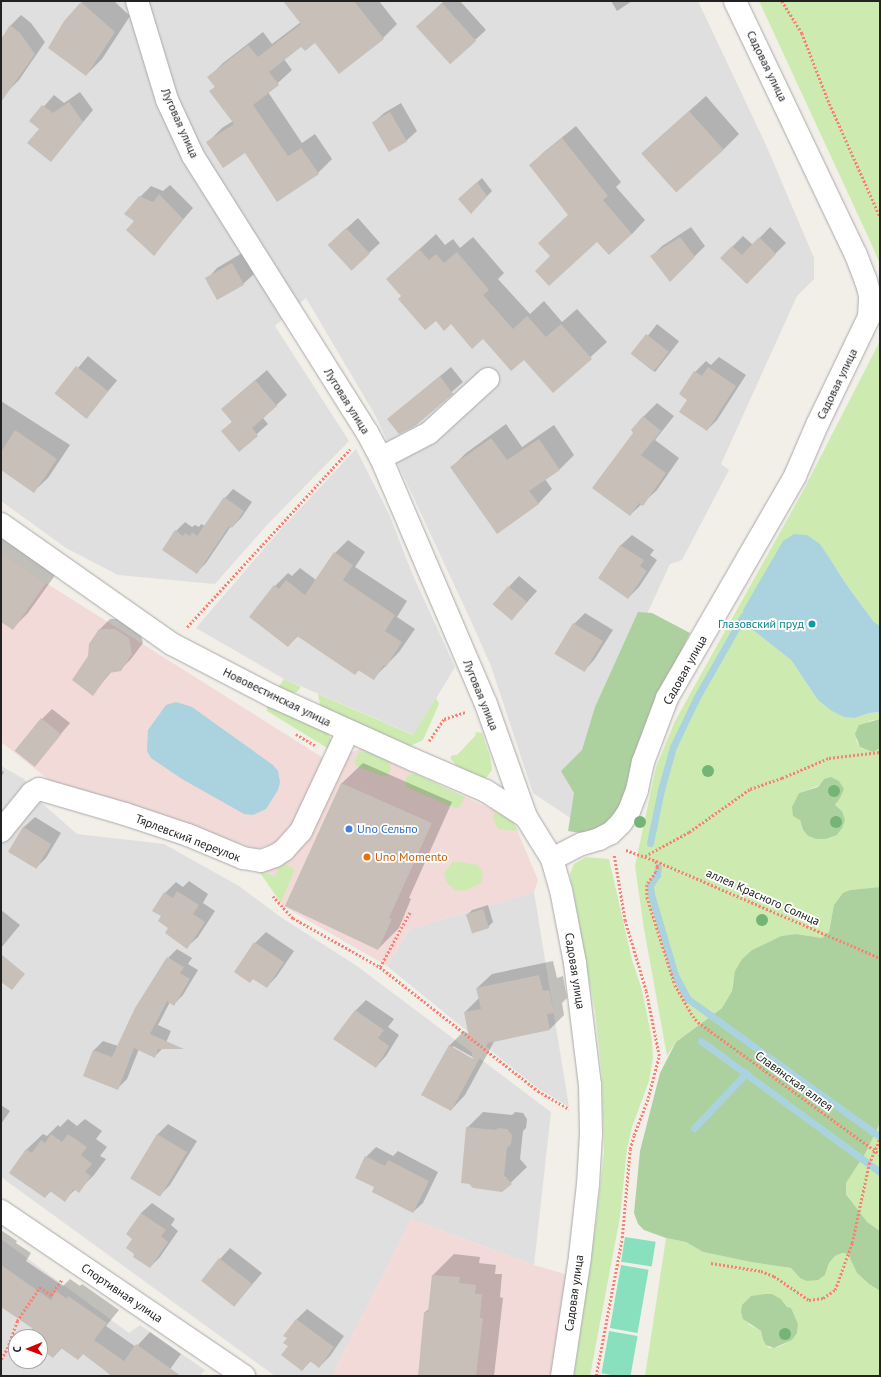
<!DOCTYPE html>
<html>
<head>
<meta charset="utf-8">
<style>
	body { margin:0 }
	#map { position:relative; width:881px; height:1377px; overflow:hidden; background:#f2efe9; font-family:"PT Sans",sans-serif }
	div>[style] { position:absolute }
	.residential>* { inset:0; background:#e0dfdf }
	.commercial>* { inset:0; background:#f2dad9 }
	.grass>* { inset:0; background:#cdebb0 }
	.forest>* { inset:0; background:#add19e }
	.pitch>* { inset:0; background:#88e0be; transform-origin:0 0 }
	.water>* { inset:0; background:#aad3df }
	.shadow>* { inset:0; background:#0003; transform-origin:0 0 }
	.stream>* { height:7px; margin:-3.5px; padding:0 3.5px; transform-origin:3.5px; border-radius:3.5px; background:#aad3df }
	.building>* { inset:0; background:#c7bfb8; transform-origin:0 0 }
	.path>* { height:2.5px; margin-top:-1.25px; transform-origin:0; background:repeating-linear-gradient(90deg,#fa8072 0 2px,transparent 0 4px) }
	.roads { filter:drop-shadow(0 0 1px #a9a9a9) drop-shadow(0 0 1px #a9a9a9) }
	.minor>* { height:22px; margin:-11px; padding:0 11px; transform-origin:11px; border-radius:11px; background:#fff }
	.trees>* { width:12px; height:12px; margin:-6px; border-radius:50%; background:#74b475 }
	.dots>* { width:11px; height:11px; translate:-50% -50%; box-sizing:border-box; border:2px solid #fff; border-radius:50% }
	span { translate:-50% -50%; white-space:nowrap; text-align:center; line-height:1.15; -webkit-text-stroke:3.5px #fff; paint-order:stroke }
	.street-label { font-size:12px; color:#222 }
	.culture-label { font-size:12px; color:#0d838f }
	.right { translate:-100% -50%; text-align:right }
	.shop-label { font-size:12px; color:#366cbe }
	.left { translate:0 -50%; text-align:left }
	.food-label { font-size:12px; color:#c56008 }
	.frame { position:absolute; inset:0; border:2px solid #222; pointer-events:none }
	.north { position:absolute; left:8px; top:1329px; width:40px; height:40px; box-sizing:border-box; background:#fff; border:1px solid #a7a7a7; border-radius:50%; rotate:269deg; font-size:11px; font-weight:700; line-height:16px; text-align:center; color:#222 }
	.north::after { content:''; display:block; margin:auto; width:14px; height:18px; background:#d40000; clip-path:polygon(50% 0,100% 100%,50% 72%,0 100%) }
</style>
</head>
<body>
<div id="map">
	<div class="residential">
		<i style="clip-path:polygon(1px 1px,698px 1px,766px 145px,814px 258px,814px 279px,797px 296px,721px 464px,729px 470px,682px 560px,670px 564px,603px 710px,578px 823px,533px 793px,491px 666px,471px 621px,375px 415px,306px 298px,275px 326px,349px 441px,268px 524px,215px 584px,118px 575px,66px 548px,1px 501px)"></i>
		<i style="clip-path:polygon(356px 449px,389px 514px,412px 573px,455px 667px,414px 735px,284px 679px,196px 628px,280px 530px)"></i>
		<i style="clip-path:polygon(1px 766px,24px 779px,28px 785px,1px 821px)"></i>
		<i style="clip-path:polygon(36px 798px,77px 834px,164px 844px,239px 886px,282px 918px,357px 966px,551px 1112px,534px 1265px,411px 1219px,332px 1376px,275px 1376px,1px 1177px,1px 843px)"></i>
		<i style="clip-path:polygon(534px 892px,569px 1107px,536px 1087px,387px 966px,410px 929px)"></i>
		<i style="clip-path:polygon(evenodd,1px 1239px,129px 1333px,140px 1325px,205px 1370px,200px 1376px,1px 1376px,1px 1239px,16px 1337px,40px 1337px,40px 1361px,16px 1361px,16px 1337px)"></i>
	</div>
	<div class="commercial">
		<i style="clip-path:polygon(1px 552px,46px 583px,325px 759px,286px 840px,256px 849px,49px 780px,1px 742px)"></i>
		<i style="clip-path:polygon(361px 749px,498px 812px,515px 825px,538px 880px,534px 892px,410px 929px,387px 966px,283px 906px,281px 903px,295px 870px,275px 876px,260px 870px,287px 856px,337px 765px,351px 752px)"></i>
		<i style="clip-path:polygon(411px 1219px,534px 1265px,568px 1275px,554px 1376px,332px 1376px)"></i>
	</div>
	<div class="grass">
		<i style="clip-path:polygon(759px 1px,880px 1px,880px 264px,871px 243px)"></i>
		<i style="clip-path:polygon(evenodd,880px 341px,880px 626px,874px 622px,851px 591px,837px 569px,744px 623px,791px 660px,818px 700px,855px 718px,869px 713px,880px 712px,880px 719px,869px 721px,856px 740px,860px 747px,864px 749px,880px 748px,880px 887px,850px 890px,831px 920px,829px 932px,822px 938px,796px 934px,781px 936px,752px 950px,742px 959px,733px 981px,732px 991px,722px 1008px,676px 1042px,667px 1056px,644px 929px,635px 866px,656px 767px,675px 721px,803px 491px,880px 341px,824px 779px,840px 798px,835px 805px,842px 811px,837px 835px,826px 839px,816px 839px,808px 836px,803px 830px,800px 820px,799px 793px,818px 786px,824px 779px)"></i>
		<i style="clip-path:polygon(284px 679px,301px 687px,297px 692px,290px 694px,277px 689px)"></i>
		<i style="clip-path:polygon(318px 694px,413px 735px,436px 698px,439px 704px,423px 740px,410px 746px,321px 711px)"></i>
		<i style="clip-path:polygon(267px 705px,328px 732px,331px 740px,332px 751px,267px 711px)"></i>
		<i style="clip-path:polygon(476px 732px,482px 733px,490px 756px,492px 770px,487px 777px,479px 779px,458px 767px,450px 758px,452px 755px,457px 755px,475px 736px)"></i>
		<i style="clip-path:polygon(359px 752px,368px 752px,389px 762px,391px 770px,387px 776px,381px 776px,356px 766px,354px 762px)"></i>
		<i style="clip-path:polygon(414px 773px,465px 797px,460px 807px,455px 808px,406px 787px,406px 777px)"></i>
		<i style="clip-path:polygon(498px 812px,512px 820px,518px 831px,499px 829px,496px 825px,493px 817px,493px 814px)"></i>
		<i style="clip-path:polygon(586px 857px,609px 859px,632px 960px,642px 990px,652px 1039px,653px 1058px,649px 1081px,632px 1127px,627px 1149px,620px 1217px,590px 1376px,574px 1376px,597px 1216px,604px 1152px,602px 1078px,595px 1012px,570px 874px,574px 864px)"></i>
		<i style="clip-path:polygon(454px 861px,478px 865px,483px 873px,481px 883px,464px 891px,455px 890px,450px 886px,446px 881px,444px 873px)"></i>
		<i style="clip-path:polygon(282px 862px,295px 870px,281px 903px,258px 870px,275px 876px)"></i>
		<i style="clip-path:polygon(880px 1123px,880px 1231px,866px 1222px,846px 1193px,846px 1183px,865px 1154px)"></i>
		<i style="clip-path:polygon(evenodd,666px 1238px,686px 1242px,703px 1252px,751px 1262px,791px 1268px,800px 1278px,825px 1275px,829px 1263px,835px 1256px,842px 1253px,849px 1255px,857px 1273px,869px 1284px,880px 1291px,880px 1376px,645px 1376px,666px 1238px,781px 1299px,787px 1307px,791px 1309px,798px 1324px,792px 1340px,779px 1347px,769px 1348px,763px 1340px,761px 1331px,748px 1324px,781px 1299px)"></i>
	</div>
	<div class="forest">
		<i style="clip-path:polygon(638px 612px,652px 613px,690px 633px,659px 694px,620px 812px,592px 835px,568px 831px,574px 793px,561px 771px,582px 750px,595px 707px)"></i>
		<i style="clip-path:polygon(880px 719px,880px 748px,873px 752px,860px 747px,855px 734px,859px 725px)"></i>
		<i style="clip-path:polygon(831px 777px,839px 781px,844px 789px,840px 798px,835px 805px,842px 811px,845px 820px,842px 828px,837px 835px,826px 839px,816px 839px,808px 836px,803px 830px,800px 820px,793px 816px,792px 807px,799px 793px,818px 787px,824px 779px)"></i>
		<i style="clip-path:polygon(880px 887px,880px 1123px,865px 1154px,846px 1183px,846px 1194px,867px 1222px,880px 1231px,880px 1291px,869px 1284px,857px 1273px,848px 1254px,842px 1253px,835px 1256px,829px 1263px,825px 1275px,818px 1280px,807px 1281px,800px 1278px,791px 1268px,751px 1262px,703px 1252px,686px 1242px,666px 1238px,644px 1230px,638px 1224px,634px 1213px,640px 1151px,660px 1073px,676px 1042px,722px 1008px,732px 991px,735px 971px,742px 959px,752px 950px,781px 936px,796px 934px,822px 938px,829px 932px,834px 905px,843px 893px,850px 890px)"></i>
		<i style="clip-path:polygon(765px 1294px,772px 1294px,781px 1299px,787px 1307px,791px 1308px,798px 1324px,797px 1333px,792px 1340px,774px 1348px,766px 1345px,763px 1340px,761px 1331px,743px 1319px,741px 1312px,742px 1305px,751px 1296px)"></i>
	</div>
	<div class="pitch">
		<i style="left:625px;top:1237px;width:31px;height:25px;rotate:9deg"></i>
		<i style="left:621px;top:1265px;width:28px;height:64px;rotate:10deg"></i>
		<i style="left:609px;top:1331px;width:29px;height:43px;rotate:10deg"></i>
	</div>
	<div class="water">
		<i style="clip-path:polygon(794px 534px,807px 535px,820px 544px,851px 591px,874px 622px,880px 626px,880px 712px,869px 713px,855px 718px,844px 717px,832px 711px,818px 700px,791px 660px,744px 623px,743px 610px,783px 541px)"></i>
		<i style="clip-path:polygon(176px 702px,192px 707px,273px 765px,278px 771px,280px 782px,278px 790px,266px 809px,253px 815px,244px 814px,182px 779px,151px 758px,147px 751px,148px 730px,166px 705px)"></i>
	</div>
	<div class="shadow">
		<i style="clip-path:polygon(83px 1px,114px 1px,130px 16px,102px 59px,86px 75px,65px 22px)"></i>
		<i style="clip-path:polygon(285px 1px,379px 1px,397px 24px,383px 38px,316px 42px,302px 45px,284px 59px,292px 70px,268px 92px,302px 143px,315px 134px,332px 159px,318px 173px,208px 142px,222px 128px,233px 121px,210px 91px,216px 86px,209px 77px,223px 63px,263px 32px,272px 44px,301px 22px)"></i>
		<i style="clip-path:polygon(444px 1px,460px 1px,486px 30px,475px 40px,418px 26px)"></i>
		<i style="clip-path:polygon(611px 1px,632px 1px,617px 11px)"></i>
		<i style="clip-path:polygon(21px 15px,31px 23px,45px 42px,19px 80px,9px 90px,1px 84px,1px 41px,11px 25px)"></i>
		<i style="clip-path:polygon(80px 92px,93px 110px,51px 161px,40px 129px,31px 121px,54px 95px,64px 103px)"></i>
		<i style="clip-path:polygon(706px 96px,739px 134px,723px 150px,642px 153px)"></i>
		<i style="clip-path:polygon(401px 103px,417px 131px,406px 141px,373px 123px,384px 113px)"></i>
		<i style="clip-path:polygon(576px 126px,621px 182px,616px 187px,645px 220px,632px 234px,597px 240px,551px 256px,569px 215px,530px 165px,544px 152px)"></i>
		<i style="clip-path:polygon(482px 178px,492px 191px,476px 208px,464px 194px)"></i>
		<i style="clip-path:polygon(170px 185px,193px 208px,154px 254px,136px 221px,140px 197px,151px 186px,163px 191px)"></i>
		<i style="clip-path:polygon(358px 218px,380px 243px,369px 253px,339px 235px)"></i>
		<i style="clip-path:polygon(691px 227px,705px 246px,671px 280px,652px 256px,662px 246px)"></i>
		<i style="clip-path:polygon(770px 227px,786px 243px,746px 283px,721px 258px,743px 236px,753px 245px)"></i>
		<i style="clip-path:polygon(436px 234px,445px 245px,453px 239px,460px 248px,473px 237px,504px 273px,498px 279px,530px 314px,544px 301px,562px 322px,577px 309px,607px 342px,553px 391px,524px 358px,451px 323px,436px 320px,403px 296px,387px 279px)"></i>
		<i style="clip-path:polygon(242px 253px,254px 274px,243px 284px,207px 279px,217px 268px)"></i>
		<i style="left:657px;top:324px;width:28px;height:39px;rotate:38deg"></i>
		<i style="left:88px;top:356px;width:38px;height:49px;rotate:40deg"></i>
		<i style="clip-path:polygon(719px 357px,746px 375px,717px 420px,707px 430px,689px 399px,695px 372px,706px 361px,711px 365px)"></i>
		<i style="clip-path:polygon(451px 367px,463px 382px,414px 425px,388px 419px)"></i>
		<i style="clip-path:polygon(267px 370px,287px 395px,263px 418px,268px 424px,239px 450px,222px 431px,233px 421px,222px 409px)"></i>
		<i style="clip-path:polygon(1px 401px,70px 445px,48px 478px,34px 491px,1px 469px)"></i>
		<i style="clip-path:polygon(657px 403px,674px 416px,655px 440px,679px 458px,657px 490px,630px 515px,635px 432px,643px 417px)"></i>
		<i style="clip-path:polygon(506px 424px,522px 447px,554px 425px,574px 455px,559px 470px,545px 479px,552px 489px,538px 504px,451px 468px,466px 453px)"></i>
		<i style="clip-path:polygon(233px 489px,252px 502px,241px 518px,232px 527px,231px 526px,206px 563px,197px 572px,176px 531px,185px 522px,192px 527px,195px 525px,199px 527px,201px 524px,205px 526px,225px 498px)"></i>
		<i style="clip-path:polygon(1px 526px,61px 567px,28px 613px,13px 628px,1px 620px)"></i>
		<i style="clip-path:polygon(632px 535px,654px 550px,650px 555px,657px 560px,639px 587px,628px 598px,599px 578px,621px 545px)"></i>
		<i style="clip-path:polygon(348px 540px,365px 552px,355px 567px,407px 601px,397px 617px,415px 629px,399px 652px,373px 679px,359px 670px,355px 674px,298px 636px,288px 646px,275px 586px,288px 573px,292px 576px,300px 568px,316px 580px,335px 553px)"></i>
		<i style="clip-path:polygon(519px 576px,537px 591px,521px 609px,493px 604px)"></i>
		<i style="clip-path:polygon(585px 613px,613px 630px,594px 660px,584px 671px,574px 624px)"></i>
		<i style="clip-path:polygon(110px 619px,126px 619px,139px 628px,143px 643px,131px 659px,120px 670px,112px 671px,93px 694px,99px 630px)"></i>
		<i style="clip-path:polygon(52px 709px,70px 723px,35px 765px,42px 719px)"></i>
		<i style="clip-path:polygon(363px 763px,452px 802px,409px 898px,411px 899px,399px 928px,378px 949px,286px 905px,342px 783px)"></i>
		<i style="clip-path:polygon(1px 770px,4px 772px,1px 777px)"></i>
		<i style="clip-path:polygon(35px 817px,61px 833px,46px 858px,36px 868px,9px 852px,24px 827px)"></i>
		<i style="clip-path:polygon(189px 881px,208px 894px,203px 903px,215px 911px,198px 937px,187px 947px,169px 927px,162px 916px,165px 893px,176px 882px,183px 887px)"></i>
		<i style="clip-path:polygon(488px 905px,493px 922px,488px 927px,467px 915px,472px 910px)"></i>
		<i style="clip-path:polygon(1px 910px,20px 925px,1px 948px)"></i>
		<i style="clip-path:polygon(266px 932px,294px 951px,277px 976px,267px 987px,254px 978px,255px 943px)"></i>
		<i style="clip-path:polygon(177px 949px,192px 958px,188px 964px,198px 970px,183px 995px,174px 1004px,170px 1002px,158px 1025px,171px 1031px,164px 1047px,155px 1056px,139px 1049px,127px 1079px,118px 1088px,84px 1076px,94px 1050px,103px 1041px,118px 1046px,168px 958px)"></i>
		<i style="clip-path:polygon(evenodd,553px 961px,557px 978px,563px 976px,567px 998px,562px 1003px,564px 1015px,550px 1029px,495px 1040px,465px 1095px,451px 1110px,449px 1046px,464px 1031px,470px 1035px,465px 1012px,479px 998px,477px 988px,492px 974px,553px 961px,453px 1046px,478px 1060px,477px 1062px,453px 1048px,453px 1046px)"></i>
		<i style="clip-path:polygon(366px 1000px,394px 1019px,388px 1027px,399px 1035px,386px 1056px,376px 1067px,335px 1039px,356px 1010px)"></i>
		<i style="clip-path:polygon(1px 1105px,10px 1111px,1px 1124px)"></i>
		<i style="clip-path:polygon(483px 1112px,512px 1115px,515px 1112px,523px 1113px,527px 1119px,526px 1128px,523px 1131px,520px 1159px,527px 1167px,502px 1191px,467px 1128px)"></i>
		<i style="clip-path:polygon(68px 1119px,77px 1126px,85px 1119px,102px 1131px,96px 1139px,107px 1147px,100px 1156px,106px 1159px,94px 1175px,78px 1191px,76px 1189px,64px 1200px,51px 1191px,45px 1197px,11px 1173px,27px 1149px,43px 1134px,47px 1136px,58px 1125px,60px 1127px)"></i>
		<i style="clip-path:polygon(168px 1124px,197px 1141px,170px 1185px,159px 1196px,131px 1178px,158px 1134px)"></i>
		<i style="clip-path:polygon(376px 1147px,393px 1156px,398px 1151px,438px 1172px,423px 1203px,413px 1212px,375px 1187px,366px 1157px)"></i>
		<i style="clip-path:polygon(152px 1203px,175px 1219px,171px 1225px,178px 1231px,160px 1257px,150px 1267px,136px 1254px,134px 1238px,141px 1213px)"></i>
		<i style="clip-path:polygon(1px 1230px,17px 1241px,16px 1243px,31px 1253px,26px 1261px,63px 1286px,70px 1279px,80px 1286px,82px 1284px,119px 1310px,106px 1326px,136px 1347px,150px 1332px,181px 1354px,165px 1376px,112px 1376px,84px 1353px,78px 1359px,62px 1348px,53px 1357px,40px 1347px,40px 1337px,38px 1337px,34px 1327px,1px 1298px)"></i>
		<i style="clip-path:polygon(230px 1248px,262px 1273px,235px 1305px,220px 1259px)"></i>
		<i style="clip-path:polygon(454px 1254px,480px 1257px,479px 1263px,496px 1265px,495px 1274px,502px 1274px,500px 1297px,503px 1298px,494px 1376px,419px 1376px,425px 1312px,430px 1308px,433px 1275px)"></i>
		<i style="clip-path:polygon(307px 1309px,344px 1336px,330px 1356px,319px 1367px,311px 1361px,302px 1370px,289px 1346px,296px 1320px)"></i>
	</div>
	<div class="stream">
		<i style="left:650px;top:843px;width:54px;rotate:-78.3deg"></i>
		<i style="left:661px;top:790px;width:45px;rotate:-74.4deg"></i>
		<i style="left:673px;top:747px;width:55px;rotate:-64.4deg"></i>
		<i style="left:697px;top:697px;width:93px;rotate:-60.4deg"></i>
		<i style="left:658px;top:867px;width:8px;rotate:97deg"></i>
		<i style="left:657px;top:875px;width:12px;rotate:125deg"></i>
		<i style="left:650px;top:885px;width:9px;rotate:84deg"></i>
		<i style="left:651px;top:894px;width:84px;rotate:73.5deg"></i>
		<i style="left:675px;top:975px;width:27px;rotate:62deg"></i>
		<i style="left:688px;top:999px;width:236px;rotate:35.7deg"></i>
		<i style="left:701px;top:1041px;width:222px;rotate:36.2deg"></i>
		<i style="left:694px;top:1128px;width:76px;rotate:-46.6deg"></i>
	</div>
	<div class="building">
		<i style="clip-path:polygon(283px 1px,354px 1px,384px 39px,339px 74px,315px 43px,305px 51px,301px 47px,269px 72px,279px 85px,253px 105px,288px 156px,301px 148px,319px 174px,277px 202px,245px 153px,223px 168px,206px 142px,234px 124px,209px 91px,215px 87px,207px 77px,248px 45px,258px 57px,301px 24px)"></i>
		<i style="clip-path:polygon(81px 2px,115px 32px,86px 76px,48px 48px,64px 21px)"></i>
		<i style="left:442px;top:3px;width:51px;height:35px;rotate:48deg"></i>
		<i style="clip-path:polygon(10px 25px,20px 33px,35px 54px,1px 102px,1px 39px)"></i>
		<i style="clip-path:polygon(69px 102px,83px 122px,51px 162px,27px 143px,39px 129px,29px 121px,42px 105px,53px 113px)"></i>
		<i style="left:689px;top:111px;width:52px;height:64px;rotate:48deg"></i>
		<i style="left:390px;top:112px;width:34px;height:21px;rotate:60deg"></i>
		<i style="clip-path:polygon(562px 138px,608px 196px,603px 200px,632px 234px,609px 255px,597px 242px,549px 286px,535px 271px,550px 256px,538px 243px,568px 215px,529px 165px)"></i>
		<i style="clip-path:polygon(477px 182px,487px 196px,471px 214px,458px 199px)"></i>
		<i style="clip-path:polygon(159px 194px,183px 219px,154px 256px,126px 230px,134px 221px,124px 214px,139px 196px,153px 202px)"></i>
		<i style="left:346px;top:228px;width:35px;height:25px;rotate:47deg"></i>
		<i style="clip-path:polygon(680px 237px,695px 257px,670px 282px,650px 256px)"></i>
		<i style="clip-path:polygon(759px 237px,776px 254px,747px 284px,720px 258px,732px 246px,742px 255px)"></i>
		<i style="clip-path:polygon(419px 249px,429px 260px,436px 254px,444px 263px,457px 252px,489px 290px,483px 295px,513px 329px,527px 316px,546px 337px,561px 324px,592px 359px,553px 393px,524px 360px,511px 371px,483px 339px,472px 349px,451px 324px,444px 331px,436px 321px,425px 330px,398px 299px,401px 296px,386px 279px)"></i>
		<i style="left:232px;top:263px;width:25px;height:31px;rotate:61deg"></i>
		<i style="left:646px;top:334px;width:29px;height:25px;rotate:38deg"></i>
		<i style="left:76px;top:366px;width:41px;height:35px;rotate:38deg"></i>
		<i style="clip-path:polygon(708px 367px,736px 386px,707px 431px,679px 412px,687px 400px,679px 394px,694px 371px,702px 376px)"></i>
		<i style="clip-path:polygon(440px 376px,453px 394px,415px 426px,399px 434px,387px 419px)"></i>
		<i style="clip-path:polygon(255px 380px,277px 406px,252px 428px,258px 436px,239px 452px,221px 431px,232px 422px,221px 409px)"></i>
		<i style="clip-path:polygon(643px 416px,661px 431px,641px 455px,666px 473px,643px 506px,639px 503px,630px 516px,592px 488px,633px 433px,631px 430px)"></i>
		<i style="clip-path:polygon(15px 430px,57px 459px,34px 493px,1px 470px,1px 452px)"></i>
		<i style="clip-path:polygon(491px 438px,507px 460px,539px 439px,560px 470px,529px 491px,539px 504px,497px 534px,450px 467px)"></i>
		<i style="clip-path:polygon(224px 497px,244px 511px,232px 528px,229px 526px,197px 574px,162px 550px,175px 530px,183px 536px,185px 533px,190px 536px,192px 532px,197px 536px)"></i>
		<i style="clip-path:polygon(620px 545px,644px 560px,640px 566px,647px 571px,628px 599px,598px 578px)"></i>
		<i style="clip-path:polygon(1px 552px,46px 583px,13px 630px,1px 622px)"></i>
		<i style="clip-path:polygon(334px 552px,353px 565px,343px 580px,395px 615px,385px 631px,402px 642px,386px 667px,384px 665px,374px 680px,358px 670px,355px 675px,297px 636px,288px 647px,249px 617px,274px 585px,279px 589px,286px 580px,305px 595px)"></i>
		<i style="left:508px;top:586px;width:25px;height:24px;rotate:40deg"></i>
		<i style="left:573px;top:623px;width:35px;height:36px;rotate:31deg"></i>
		<i style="clip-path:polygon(99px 629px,115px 629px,129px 638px,132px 654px,121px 671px,109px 673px,93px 696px,72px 680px,88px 656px,89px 644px)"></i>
		<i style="left:41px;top:718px;width:26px;height:42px;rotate:39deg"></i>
		<i style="clip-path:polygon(341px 783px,432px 823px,389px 918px,392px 919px,378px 950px,285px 906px)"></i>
		<i style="left:23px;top:827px;width:33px;height:29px;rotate:31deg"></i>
		<i style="clip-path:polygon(177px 891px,199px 905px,193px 914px,205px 922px,187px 949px,165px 933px,168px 928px,158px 921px,161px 916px,152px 911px,164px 892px,173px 898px)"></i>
		<i style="left:483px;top:909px;width:20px;height:18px;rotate:72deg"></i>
		<i style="clip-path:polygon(254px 942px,284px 962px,267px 988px,253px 979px,250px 983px,234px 972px)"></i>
		<i style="clip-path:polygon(1px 954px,25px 974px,12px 990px,1px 982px)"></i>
		<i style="clip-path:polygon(167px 957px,184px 967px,180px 973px,190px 979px,174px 1006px,167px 1001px,150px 1034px,184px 1049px,158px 1049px,155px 1058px,134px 1048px,118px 1090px,83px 1076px,93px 1050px,112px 1057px,135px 1008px)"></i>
		<i style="clip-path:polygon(539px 975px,543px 991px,549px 990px,554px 1013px,547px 1014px,550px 1030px,488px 1043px,451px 1111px,421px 1095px,449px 1045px,473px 1059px,464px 1012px,481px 1009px,476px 988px)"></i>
		<i style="clip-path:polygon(355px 1010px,384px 1030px,378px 1038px,389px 1046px,376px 1068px,333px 1039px)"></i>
		<i style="clip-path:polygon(466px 1127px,495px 1130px,499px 1128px,507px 1129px,512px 1135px,511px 1144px,507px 1148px,504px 1175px,512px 1184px,502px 1192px,473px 1188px,469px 1184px,461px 1183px)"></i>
		<i style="clip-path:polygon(51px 1134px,62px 1142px,68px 1134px,87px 1147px,81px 1155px,92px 1164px,85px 1172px,91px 1176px,79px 1193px,74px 1189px,65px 1202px,50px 1191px,45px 1198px,9px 1173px,26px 1149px,32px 1153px,41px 1140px,45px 1143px)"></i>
		<i style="left:157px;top:1134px;width:35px;height:52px;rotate:31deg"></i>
		<i style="clip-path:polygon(365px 1156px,385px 1166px,388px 1160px,429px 1181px,413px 1213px,372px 1192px,374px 1187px,355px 1178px)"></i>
		<i style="clip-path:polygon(141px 1213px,166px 1230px,161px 1236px,168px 1242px,150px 1268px,133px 1257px,134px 1254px,126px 1248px,132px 1239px,126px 1234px)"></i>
		<i style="left:219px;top:1258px;width:42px;height:29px;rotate:38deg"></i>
		<i style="clip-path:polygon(1px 1265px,51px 1300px,56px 1291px,67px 1299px,68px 1296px,107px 1323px,94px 1340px,124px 1361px,136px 1344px,181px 1376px,112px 1376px,83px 1354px,78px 1360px,61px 1348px,53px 1358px,40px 1349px,40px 1337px,36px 1337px,29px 1332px,32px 1328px,1px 1307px)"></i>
		<i style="clip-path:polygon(432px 1275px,460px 1277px,459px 1283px,476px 1285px,475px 1294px,482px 1294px,480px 1318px,483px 1318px,476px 1376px,418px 1376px,424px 1312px,428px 1312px)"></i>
		<i style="clip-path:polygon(296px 1319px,334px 1347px,319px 1368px,310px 1361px,302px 1371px,281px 1355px,288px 1346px,283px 1343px,287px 1338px,283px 1336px)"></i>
	</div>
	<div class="path">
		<i style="left:782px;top:1px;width:38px;rotate:58deg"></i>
		<i style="left:802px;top:33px;width:72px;rotate:68.8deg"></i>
		<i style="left:828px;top:100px;width:127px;rotate:65.9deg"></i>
		<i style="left:187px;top:627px;width:241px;rotate:-47.5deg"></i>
		<i style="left:296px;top:734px;width:23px;rotate:31deg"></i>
		<i style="left:429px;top:741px;width:27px;rotate:-56deg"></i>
		<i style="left:444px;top:719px;width:22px;rotate:-18deg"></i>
		<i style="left:626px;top:850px;width:32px;rotate:20deg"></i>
		<i style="left:656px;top:861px;width:244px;rotate:23.4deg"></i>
		<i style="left:645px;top:856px;width:50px;rotate:-28.6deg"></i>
		<i style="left:689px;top:832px;width:75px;rotate:-35.2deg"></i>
		<i style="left:750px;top:789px;width:34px;rotate:-19deg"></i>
		<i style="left:782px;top:778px;width:51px;rotate:-23.1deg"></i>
		<i style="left:829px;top:758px;width:51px;rotate:-6.7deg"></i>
		<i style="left:656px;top:861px;width:6px;rotate:72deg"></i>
		<i style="left:658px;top:867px;width:5px;rotate:112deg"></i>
		<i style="left:656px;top:872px;width:16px;rotate:125deg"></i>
		<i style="left:647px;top:885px;width:12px;rotate:90deg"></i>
		<i style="left:647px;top:897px;width:92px;rotate:72.3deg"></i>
		<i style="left:675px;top:985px;width:36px;rotate:60deg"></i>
		<i style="left:693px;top:1016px;width:8px;rotate:50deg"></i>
		<i style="left:698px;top:1022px;width:225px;rotate:36deg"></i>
		<i style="left:273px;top:896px;width:30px;rotate:48deg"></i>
		<i style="left:293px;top:918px;width:100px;rotate:29.4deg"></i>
		<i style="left:380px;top:967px;width:201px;rotate:38.1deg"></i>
		<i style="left:538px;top:1091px;width:36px;rotate:30deg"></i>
		<i style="left:380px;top:967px;width:63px;rotate:-61.4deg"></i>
		<i style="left:711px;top:1263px;width:51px;rotate:9.1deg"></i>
		<i style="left:761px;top:1271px;width:14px;rotate:21deg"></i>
		<i style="left:774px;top:1276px;width:42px;rotate:34.4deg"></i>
		<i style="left:809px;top:1300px;width:14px;rotate:-8deg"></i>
		<i style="left:823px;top:1298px;width:14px;rotate:-34deg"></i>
		<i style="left:835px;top:1290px;width:50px;rotate:-70.1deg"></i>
		<i style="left:852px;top:1243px;width:81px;rotate:-77.9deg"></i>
		<i style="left:869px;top:1164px;width:28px;rotate:-67deg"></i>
		<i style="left:1px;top:1359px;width:12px;rotate:-59deg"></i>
		<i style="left:7px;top:1349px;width:30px;rotate:-70deg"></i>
		<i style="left:17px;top:1321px;width:41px;rotate:-55.9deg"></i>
		<i style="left:40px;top:1287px;width:14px;rotate:36deg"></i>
		<i style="left:51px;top:1295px;width:19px;rotate:-55deg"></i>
		<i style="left:596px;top:1376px;width:140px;rotate:-79.3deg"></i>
		<i style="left:622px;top:1238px;width:89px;rotate:-84.9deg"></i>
		<i style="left:630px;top:1149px;width:15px;rotate:-74deg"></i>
		<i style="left:634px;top:1135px;width:40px;rotate:-69deg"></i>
		<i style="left:648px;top:1098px;width:43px;rotate:-75.3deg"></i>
		<i style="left:659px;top:1056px;width:66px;rotate:-101.3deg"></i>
		<i style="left:646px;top:991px;width:73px;rotate:-106.7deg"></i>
		<i style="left:625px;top:921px;width:67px;rotate:-99.5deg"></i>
	</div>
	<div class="roads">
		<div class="minor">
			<i style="left:137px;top:1px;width:103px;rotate:73.1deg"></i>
			<i style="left:167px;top:100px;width:62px;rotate:65.1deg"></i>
			<i style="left:193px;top:156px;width:326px;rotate:57.8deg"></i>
			<i style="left:367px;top:432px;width:30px;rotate:62deg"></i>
			<i style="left:381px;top:458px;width:267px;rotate:66.9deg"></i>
			<i style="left:486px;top:704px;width:120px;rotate:70.5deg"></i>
			<i style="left:381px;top:458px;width:54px;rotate:-27.5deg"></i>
			<i style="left:429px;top:433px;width:80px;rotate:-42.5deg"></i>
			<i style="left:1px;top:524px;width:209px;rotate:35.1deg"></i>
			<i style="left:172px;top:644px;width:113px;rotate:27.5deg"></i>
			<i style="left:272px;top:696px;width:156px;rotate:24.3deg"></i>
			<i style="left:414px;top:760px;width:78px;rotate:23.3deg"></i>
			<i style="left:486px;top:791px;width:48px;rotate:33deg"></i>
			<i style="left:526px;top:817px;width:49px;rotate:58.2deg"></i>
			<i style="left:552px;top:859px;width:32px;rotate:74deg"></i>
			<i style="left:561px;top:890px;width:74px;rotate:79.1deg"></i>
			<i style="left:575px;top:963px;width:123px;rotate:83deg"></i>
			<i style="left:590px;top:1085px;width:49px;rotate:88.8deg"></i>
			<i style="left:591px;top:1134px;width:50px;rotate:93.4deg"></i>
			<i style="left:588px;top:1184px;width:73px;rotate:96.3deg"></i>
			<i style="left:580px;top:1257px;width:120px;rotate:98.6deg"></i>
			<i style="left:1px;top:831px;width:49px;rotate:-50.8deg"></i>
			<i style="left:32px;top:793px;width:8px;rotate:-30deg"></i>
			<i style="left:39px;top:789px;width:90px;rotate:16.2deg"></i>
			<i style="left:125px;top:814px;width:66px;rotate:18.4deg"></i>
			<i style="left:188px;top:835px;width:60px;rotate:22.7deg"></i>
			<i style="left:243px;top:858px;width:18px;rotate:9deg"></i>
			<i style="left:261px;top:861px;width:15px;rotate:-20deg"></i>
			<i style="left:275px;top:856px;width:11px;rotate:-34deg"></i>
			<i style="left:284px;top:850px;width:25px;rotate:-48deg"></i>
			<i style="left:301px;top:831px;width:110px;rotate:-64.8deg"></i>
			<i style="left:552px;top:859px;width:34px;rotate:-27deg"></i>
			<i style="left:582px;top:844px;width:18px;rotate:-16deg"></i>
			<i style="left:599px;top:839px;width:13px;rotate:-27deg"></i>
			<i style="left:611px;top:833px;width:14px;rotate:-45deg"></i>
			<i style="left:621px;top:823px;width:14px;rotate:-56deg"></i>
			<i style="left:629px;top:811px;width:22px;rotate:-69deg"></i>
			<i style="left:637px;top:790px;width:29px;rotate:-78deg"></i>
			<i style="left:643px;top:762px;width:68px;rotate:-69.4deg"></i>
			<i style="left:667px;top:698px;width:256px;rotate:-60deg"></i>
			<i style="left:795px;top:476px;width:56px;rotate:-66.7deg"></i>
			<i style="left:817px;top:425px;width:120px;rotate:-64.3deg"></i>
			<i style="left:869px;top:317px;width:22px;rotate:-87deg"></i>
			<i style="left:870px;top:295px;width:15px;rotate:-106deg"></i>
			<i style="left:866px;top:281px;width:30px;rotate:-111deg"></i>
			<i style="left:855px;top:253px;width:279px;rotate:-115.5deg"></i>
			<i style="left:1px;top:1211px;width:294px;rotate:34.2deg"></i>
		</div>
	</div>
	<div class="trees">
		<i style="left:708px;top:771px"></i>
		<i style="left:834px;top:791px"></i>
		<i style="left:640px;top:822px"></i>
		<i style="left:836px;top:822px"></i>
		<i style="left:762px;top:920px"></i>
		<i style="left:785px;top:1334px"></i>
	</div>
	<div class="dots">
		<i style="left:812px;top:624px;background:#0f9aa8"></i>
		<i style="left:349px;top:829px;background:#3f7fe0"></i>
		<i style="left:367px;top:857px;background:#e8710a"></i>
	</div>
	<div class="street-label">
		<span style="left:767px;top:66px;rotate:64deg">Садовая улица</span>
		<span style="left:180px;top:123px;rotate:66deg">Луговая улица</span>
		<span style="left:837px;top:384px;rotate:-64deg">Садовая улица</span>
		<span style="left:347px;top:401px;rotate:58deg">Луговая улица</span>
		<span style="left:685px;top:670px;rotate:-61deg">Садовая улица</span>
		<span style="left:481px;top:695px;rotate:68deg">Луговая улица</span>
		<span style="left:277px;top:697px;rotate:26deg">Нововестинская улица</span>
		<span style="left:188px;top:838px;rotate:21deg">Тярлевский переулок</span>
		<span style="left:763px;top:897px;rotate:24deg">аллея Красного Солнца</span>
		<span style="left:575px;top:971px;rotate:81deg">Садовая улица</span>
		<span style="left:794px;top:1081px;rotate:36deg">Славянская аллея</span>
		<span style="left:122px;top:1293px;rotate:34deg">Спортивная улица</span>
		<span style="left:574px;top:1293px;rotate:-82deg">Садовая улица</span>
	</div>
	<div class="culture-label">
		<span class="right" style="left:804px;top:624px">Глазовский пруд</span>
	</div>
	<div class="shop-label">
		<span class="left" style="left:357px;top:829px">Uno Сельпо</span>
	</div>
	<div class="food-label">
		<span class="left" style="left:375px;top:857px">Uno Momento</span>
	</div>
	<div class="frame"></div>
	<div class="north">С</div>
</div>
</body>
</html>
